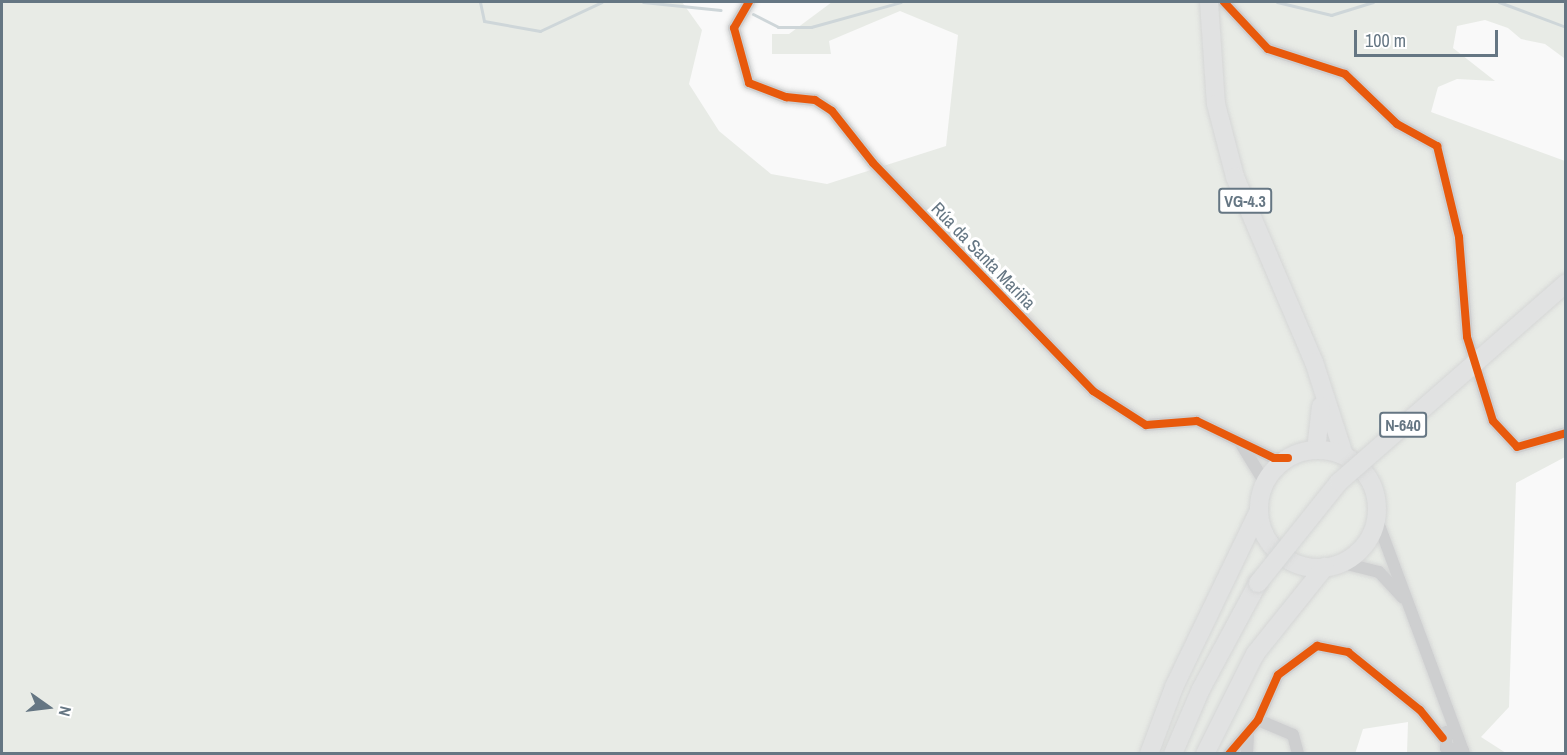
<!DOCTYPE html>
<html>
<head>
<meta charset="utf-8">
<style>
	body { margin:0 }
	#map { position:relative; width:1567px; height:755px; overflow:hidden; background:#f9f9f9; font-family:"Archivo Narrow",sans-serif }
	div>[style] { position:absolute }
	.green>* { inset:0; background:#e8ebe6 }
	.stream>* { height:3px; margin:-1.5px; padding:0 1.5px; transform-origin:1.5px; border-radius:1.5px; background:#ced6d9 }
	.roads { filter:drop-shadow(0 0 2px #d5d6d6) drop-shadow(0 0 2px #d5d6d6) }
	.minor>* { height:12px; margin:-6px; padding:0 6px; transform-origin:6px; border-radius:6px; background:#cecfd0 }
	.highway>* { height:18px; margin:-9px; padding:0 9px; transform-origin:9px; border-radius:9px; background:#e1e2e2 }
	.highway>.ring { margin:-9px; padding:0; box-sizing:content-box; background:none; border:18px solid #e1e2e2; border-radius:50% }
	.bridges { filter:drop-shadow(0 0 2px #d5d6d6) drop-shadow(0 0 2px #d5d6d6) }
	.highway-bridge>* { height:18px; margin:-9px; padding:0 9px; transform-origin:9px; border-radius:9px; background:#e1e2e2 }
	.cycleway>* { height:8px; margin:-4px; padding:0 4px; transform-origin:4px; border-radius:4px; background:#e8590c }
	span { translate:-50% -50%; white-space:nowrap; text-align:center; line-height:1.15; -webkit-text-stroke:6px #fff; paint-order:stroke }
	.shield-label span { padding:2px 4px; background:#fff; border:2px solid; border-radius:4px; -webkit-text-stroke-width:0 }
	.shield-label { font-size:16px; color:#657683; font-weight:700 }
	.street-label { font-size:18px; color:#657683 }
	.frame { position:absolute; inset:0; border:3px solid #657683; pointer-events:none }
	.north { position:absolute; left:18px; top:677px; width:60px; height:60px; -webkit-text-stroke:4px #fff; paint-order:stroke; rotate:104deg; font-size:16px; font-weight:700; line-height:24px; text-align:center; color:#657683 }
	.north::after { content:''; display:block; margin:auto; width:21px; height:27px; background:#657683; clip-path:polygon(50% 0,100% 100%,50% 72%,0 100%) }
	.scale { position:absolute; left:1354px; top:30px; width:144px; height:27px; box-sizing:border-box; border:3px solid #657683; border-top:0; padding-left:8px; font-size:18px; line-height:21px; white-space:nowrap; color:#657683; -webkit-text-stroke:4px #fff; paint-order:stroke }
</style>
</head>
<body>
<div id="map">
	<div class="green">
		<i style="clip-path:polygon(2px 2px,682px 2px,702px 30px,689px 84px,719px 131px,771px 174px,827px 184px,946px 146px,958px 35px,900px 11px,829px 41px,831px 54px,772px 54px,772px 34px,789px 34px,832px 2px,1565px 2px,1565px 68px,1564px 58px,1545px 44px,1521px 39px,1508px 28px,1485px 20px,1457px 26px,1453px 48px,1495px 81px,1457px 79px,1438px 87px,1431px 112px,1565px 161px,1565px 457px,1516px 483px,1509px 707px,1481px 737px,1506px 753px,1407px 753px,1408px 722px,1363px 729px,1355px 754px,1255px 754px,1251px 748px,1230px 754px,2px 753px)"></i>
	</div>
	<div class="stream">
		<i style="left:480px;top:2px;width:19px;rotate:78deg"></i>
		<i style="left:484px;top:21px;width:57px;rotate:10.1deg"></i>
		<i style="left:540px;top:31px;width:68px;rotate:-25.1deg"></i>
		<i style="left:643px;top:2px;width:78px;rotate:5.9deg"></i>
		<i style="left:1277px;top:2px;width:56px;rotate:13.5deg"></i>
		<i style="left:1331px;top:15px;width:44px;rotate:-17.2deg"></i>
		<i style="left:1499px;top:2px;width:72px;rotate:20.5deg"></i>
		<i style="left:753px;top:14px;width:28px;rotate:27deg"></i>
		<i style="left:778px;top:27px;width:33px"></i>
		<i style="left:811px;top:27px;width:93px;rotate:-15.5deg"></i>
	</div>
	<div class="roads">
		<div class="minor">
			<i style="left:749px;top:2px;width:30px;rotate:120deg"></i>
			<i style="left:734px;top:28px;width:57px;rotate:74.7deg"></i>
			<i style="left:749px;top:83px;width:40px;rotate:21deg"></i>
			<i style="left:786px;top:97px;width:29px;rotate:6deg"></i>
			<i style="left:815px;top:100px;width:20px;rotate:33deg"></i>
			<i style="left:832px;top:111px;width:66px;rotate:51.7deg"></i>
			<i style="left:873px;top:163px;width:317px;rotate:46deg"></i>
			<i style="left:1093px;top:391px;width:63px;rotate:32.7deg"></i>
			<i style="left:1146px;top:425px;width:51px;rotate:-4.5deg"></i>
			<i style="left:1197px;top:421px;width:85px;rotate:25.7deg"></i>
			<i style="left:1274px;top:458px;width:14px"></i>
			<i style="left:1224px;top:2px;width:64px;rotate:46.9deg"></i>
			<i style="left:1268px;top:49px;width:81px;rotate:18deg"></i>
			<i style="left:1345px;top:74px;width:72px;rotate:43.9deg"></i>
			<i style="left:1397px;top:124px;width:46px;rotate:28.8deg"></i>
			<i style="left:1437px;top:146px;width:94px;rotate:76.4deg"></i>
			<i style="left:1459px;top:237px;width:100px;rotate:85.4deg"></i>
			<i style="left:1467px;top:337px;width:88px;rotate:72.8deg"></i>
			<i style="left:1493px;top:421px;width:35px;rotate:47deg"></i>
			<i style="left:1517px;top:447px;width:51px;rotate:-15.9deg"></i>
			<i style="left:1240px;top:442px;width:48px;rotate:58.6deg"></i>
			<i style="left:1376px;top:517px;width:253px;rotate:69.6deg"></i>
			<i style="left:1343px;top:563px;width:37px;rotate:14deg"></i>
			<i style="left:1379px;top:572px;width:35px;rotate:47deg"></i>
			<i style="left:1258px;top:720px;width:38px;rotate:23deg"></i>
			<i style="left:1293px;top:735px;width:20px;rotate:75deg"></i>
			<i style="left:1446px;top:732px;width:16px;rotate:90deg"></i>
			<i style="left:1446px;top:748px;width:17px;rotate:7deg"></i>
			<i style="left:1229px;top:754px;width:45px;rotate:-49.5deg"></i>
			<i style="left:1258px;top:720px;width:49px;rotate:-66deg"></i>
			<i style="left:1278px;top:675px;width:49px;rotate:-36.6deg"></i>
			<i style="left:1317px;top:646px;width:32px;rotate:11deg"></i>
			<i style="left:1348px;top:652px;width:92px;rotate:38.9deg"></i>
			<i style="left:1420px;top:710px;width:36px;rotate:51deg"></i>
			<i style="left:1247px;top:754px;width:19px;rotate:-87deg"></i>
		</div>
		<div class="highway">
			<i style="left:1209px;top:2px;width:102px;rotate:86.1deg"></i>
			<i style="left:1216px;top:104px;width:75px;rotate:75.4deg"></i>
			<i style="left:1235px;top:177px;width:201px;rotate:66.9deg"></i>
			<i style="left:1314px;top:362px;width:98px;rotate:72.1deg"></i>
			<i style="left:1316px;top:450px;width:44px;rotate:-83.5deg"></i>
			<i class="ring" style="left:1259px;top:450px;width:100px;height:100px"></i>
			<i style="left:1149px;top:754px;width:72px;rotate:-69.5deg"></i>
			<i style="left:1174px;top:687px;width:196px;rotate:-64.3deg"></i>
			<i style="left:1173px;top:754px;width:71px;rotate:-66.7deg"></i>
			<i style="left:1201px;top:689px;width:120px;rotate:-61.7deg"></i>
			<i style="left:1205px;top:754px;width:112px;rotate:-63.4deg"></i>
			<i style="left:1255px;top:654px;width:112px;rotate:-51.2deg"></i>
		</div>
	</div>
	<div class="bridges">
		<div class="highway-bridge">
			<i style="left:1258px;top:583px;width:129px;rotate:-51.3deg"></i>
			<i style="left:1339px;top:482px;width:302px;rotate:-41.2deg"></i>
		</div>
	</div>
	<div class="cycleway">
		<i style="left:749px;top:2px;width:30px;rotate:120deg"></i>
		<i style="left:734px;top:28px;width:57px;rotate:74.7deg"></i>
		<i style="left:749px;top:83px;width:40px;rotate:21deg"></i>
		<i style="left:786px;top:97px;width:29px;rotate:6deg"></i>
		<i style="left:815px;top:100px;width:20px;rotate:33deg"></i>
		<i style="left:832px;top:111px;width:66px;rotate:51.7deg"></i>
		<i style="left:873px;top:163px;width:317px;rotate:46deg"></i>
		<i style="left:1093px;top:391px;width:63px;rotate:32.7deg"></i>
		<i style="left:1146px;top:425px;width:51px;rotate:-4.5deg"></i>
		<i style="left:1197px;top:421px;width:85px;rotate:25.7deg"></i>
		<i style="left:1274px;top:458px;width:14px"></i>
		<i style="left:1224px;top:2px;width:64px;rotate:46.9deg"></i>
		<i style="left:1268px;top:49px;width:81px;rotate:18deg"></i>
		<i style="left:1345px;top:74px;width:72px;rotate:43.9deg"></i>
		<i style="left:1397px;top:124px;width:46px;rotate:28.8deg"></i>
		<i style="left:1437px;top:146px;width:94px;rotate:76.4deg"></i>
		<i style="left:1459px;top:237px;width:100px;rotate:85.4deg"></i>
		<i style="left:1467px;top:337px;width:88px;rotate:72.8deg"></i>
		<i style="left:1493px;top:421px;width:35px;rotate:47deg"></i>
		<i style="left:1517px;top:447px;width:51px;rotate:-15.9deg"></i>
		<i style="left:1229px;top:754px;width:45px;rotate:-49.5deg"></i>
		<i style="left:1258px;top:720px;width:49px;rotate:-66deg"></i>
		<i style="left:1278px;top:675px;width:49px;rotate:-36.6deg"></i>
		<i style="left:1317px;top:646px;width:32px;rotate:11deg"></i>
		<i style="left:1348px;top:652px;width:92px;rotate:38.9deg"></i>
		<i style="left:1420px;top:710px;width:36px;rotate:51deg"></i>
	</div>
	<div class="shield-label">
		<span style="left:1245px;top:201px">VG-4.3</span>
		<span style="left:1403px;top:425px">N-640</span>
	</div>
	<div class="street-label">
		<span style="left:983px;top:256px;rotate:46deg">Rúa da Santa Mariña</span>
	</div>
	<div class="frame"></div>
	<div class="north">N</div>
	<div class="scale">100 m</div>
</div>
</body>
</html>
